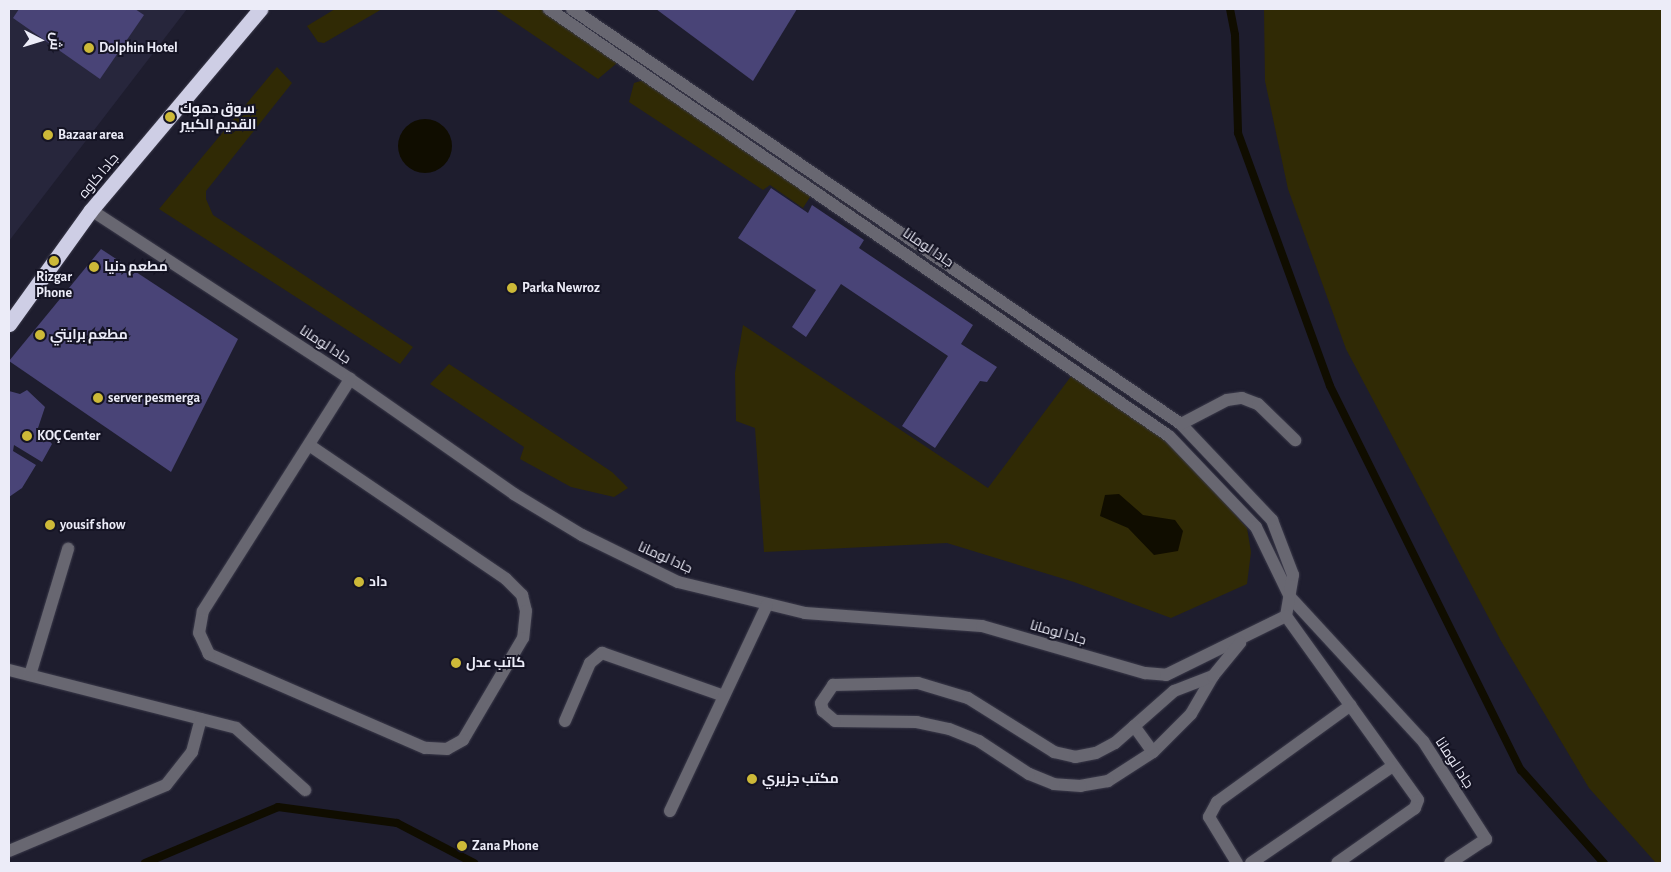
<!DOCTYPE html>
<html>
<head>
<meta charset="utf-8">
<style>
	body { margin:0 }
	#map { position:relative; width:1671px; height:872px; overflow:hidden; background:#1e1d2e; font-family:"Alegreya Sans",Cairo,sans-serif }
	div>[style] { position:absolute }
	.built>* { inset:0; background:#27263c }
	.green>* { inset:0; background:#302a05 }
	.water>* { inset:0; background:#100d00 }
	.round { border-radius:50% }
	.stream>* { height:8px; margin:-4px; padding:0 4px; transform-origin:4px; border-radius:4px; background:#100d00 }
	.building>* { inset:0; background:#494477 }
	.roads { filter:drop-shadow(0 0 1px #3b3a4a) drop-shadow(0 0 1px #3b3a4a) }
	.minor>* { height:12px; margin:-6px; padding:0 6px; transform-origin:6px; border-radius:6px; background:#686771 }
	.highway>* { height:15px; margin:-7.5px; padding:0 7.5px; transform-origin:7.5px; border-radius:7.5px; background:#cecee5 }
	.dots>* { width:14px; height:14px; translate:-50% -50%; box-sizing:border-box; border:2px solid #151424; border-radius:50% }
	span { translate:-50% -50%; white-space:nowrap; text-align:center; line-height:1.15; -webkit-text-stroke:4px #151424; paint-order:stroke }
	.poi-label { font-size:14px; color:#ececf8; font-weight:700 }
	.left { translate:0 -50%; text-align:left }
	.street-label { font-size:14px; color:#ececf8 }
	.frame { position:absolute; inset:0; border:10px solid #ececf8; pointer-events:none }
	.north { position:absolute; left:15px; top:15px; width:50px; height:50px; -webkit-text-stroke:4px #151424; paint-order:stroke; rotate:95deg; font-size:14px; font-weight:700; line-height:20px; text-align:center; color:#ececf8 }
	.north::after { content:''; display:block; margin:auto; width:18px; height:22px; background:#ececf8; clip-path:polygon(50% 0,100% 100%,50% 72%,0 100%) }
</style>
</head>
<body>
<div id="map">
	<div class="built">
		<i style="clip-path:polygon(9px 9px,187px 9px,9px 241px)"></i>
	</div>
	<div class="green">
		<i style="clip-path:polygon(335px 9px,382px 9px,324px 43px,318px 42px,307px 26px)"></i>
		<i style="clip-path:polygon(495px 9px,541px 9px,617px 63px,598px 79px)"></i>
		<i style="clip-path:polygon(1264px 9px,1662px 9px,1662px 863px,1656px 863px,1589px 788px,1501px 641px,1346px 349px,1288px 189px,1265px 81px)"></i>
		<i style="clip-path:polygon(277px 67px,292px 83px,206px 191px,206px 199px,213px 215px,413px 347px,400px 364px,159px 209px)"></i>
		<i style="clip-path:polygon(644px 80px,815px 189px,803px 208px,770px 185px,763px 190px,629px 102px,634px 83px)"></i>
		<i style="clip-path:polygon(743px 325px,988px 488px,1072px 375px,1164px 435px,1247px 528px,1251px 552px,1247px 584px,1171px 618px,1074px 582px,947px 543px,764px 552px,755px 428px,736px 421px,735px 373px)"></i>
		<i style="clip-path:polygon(449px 364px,612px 472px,628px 488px,614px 497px,571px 487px,520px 459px,524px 447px,430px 384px)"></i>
	</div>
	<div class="water">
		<i class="round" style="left:398px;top:119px;width:54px;height:54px"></i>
		<i style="clip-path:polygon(1119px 494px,1143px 515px,1175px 520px,1183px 531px,1178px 551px,1154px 555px,1128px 528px,1100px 516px,1105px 495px)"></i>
	</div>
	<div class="stream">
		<i style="left:1230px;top:9px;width:26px;rotate:79deg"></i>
		<i style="left:1235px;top:35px;width:98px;rotate:88.2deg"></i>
		<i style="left:1238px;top:133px;width:269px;rotate:70deg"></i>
		<i style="left:1330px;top:386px;width:429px;rotate:63.6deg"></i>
		<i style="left:1521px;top:770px;width:125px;rotate:48.3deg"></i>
		<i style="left:145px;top:863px;width:144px;rotate:-22.8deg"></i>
		<i style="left:278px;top:807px;width:120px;rotate:7.7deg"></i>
		<i style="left:397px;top:823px;width:87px;rotate:27.5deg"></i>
	</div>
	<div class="building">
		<i style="clip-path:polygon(19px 9px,135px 9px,144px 15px,100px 79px,13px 18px)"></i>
		<i style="clip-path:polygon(656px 9px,797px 9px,753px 81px)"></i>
		<i style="clip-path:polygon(771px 188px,808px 213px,812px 205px,864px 240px,859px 248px,973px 325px,961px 344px,997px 367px,987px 382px,980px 381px,935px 448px,902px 426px,948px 356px,841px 284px,806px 337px,792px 327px,816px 290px,738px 238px)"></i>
		<i style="clip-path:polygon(101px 249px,238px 339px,171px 472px,9px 361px)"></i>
		<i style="clip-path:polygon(27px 390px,45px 407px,38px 428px,52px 444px,42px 462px,14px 445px,13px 451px,36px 465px,22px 488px,9px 497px,9px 391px,20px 394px)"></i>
	</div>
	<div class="roads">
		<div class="minor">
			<i style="left:549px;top:9px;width:753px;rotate:34.56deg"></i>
			<i style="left:1169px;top:436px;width:126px;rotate:46.3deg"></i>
			<i style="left:1256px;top:527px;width:78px;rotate:64.1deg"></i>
			<i style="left:1290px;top:597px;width:196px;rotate:47.3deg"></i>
			<i style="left:1423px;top:741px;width:117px;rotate:57.3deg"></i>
			<i style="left:1486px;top:839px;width:43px;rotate:146.3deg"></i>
			<i style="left:91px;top:210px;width:309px;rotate:33.1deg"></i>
			<i style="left:350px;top:379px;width:200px;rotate:35deg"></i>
			<i style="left:514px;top:494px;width:79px;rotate:31.1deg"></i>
			<i style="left:582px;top:535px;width:107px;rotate:26.1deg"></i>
			<i style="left:678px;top:582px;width:131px;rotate:13.7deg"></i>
			<i style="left:805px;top:613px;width:177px;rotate:4.2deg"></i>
			<i style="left:982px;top:626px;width:170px;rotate:16.1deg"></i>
			<i style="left:1145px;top:673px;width:21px;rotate:5deg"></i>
			<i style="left:1166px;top:675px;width:134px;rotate:-26.2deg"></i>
			<i style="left:1286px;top:616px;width:42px;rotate:-80.3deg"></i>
			<i style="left:1293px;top:575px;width:59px;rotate:-110.9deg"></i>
			<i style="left:1272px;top:520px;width:132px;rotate:-133.5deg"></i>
			<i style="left:1181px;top:424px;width:737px;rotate:-145.73deg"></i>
			<i style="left:1181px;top:424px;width:52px;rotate:-27.6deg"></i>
			<i style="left:1227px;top:400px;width:15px;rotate:-8deg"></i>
			<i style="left:1242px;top:398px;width:17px;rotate:21deg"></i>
			<i style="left:1258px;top:404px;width:52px;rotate:44.2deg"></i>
			<i style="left:309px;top:445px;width:238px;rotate:34.2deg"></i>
			<i style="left:506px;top:579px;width:23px;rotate:45deg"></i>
			<i style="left:522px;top:595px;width:16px;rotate:76deg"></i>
			<i style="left:526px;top:611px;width:27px;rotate:96deg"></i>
			<i style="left:523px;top:638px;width:118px;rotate:120.5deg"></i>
			<i style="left:463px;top:740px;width:18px;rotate:151deg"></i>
			<i style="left:447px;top:749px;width:22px;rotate:-177deg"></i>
			<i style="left:425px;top:748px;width:236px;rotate:-156.5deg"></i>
			<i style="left:209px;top:654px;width:23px;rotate:-115deg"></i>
			<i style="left:199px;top:633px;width:22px;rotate:-80deg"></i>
			<i style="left:203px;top:611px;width:275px;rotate:-57.6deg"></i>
			<i style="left:1286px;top:616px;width:226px;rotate:54.3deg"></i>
			<i style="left:1418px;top:800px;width:9px;rotate:111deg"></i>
			<i style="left:1415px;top:808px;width:95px;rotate:144.8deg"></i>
			<i style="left:9px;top:670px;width:234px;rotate:14.3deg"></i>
			<i style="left:236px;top:728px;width:93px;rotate:41.9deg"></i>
			<i style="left:30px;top:675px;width:132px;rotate:-73.2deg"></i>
			<i style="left:1213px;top:676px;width:44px;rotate:120.1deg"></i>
			<i style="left:1191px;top:714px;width:54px;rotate:135deg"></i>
			<i style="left:1153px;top:752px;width:54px;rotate:147.2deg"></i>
			<i style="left:1108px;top:781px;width:27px;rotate:170deg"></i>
			<i style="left:1081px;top:786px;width:27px;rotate:-176deg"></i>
			<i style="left:1054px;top:784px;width:27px;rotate:-158deg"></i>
			<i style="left:1029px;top:774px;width:60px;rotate:-146.6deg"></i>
			<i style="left:979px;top:741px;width:32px;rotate:-158deg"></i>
			<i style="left:949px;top:729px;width:33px;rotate:-168deg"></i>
			<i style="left:917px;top:722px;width:82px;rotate:-179.3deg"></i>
			<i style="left:835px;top:721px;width:16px;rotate:-140deg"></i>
			<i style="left:823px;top:711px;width:8px;rotate:-104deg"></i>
			<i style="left:821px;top:703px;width:22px;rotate:-56deg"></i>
			<i style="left:833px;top:685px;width:85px;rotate:-1.3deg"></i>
			<i style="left:918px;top:683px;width:52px;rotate:16.7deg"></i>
			<i style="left:968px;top:698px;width:102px;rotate:32.1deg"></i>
			<i style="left:1054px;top:752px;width:22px;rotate:13deg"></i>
			<i style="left:1075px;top:757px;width:21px;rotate:-11deg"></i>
			<i style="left:1096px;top:753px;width:21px;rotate:-28deg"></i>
			<i style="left:1115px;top:743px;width:79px;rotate:-41.4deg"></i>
			<i style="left:1174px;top:691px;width:42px;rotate:-21deg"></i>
			<i style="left:1213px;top:676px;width:43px;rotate:-50.7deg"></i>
			<i style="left:565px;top:721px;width:63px;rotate:-66.7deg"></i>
			<i style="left:590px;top:663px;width:16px;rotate:-40deg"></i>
			<i style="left:602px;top:653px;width:129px;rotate:19.4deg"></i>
			<i style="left:1134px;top:726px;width:32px;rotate:54deg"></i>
			<i style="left:670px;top:811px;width:228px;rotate:-64.8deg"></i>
			<i style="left:9px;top:851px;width:170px;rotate:-22.8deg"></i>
			<i style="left:166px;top:785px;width:42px;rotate:-51.8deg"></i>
			<i style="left:192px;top:752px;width:34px;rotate:-75deg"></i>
			<i style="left:1237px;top:863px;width:54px;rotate:-121.3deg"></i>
			<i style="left:1209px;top:817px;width:17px;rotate:-62deg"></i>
			<i style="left:1217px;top:802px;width:165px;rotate:-35.9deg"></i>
			<i style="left:1251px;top:863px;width:170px;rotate:-34.4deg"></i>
		</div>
		<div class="highway">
			<i style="left:9px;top:324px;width:140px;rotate:-54.3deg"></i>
			<i style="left:91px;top:210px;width:263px;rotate:-49.9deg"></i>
		</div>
	</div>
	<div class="dots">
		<i style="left:89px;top:48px;background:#cdb938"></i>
		<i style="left:170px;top:117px;background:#cdb938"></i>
		<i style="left:48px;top:135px;background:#cdb938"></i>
		<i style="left:54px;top:261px;background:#cdb938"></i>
		<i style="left:94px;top:267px;background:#cdb938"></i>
		<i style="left:512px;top:288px;background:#cdb938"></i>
		<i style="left:40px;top:335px;background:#cdb938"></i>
		<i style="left:98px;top:398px;background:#cdb938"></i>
		<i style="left:27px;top:436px;background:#cdb938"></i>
		<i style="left:50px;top:525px;background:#cdb938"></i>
		<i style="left:359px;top:582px;background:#cdb938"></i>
		<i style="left:456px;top:663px;background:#cdb938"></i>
		<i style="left:752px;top:779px;background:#cdb938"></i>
		<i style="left:462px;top:846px;background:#cdb938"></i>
	</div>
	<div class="poi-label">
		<span class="left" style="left:99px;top:48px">Dolphin Hotel</span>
		<span class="left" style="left:180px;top:117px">سوق دهوك<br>القديم الكبير</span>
		<span class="left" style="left:58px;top:135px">Bazaar area</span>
		<span class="left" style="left:104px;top:267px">مطعم دنيا</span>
		<span style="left:54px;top:285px">Rizgar<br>Phone</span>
		<span class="left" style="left:522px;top:288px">Parka Newroz</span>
		<span class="left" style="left:50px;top:335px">مطعم برايتي</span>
		<span class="left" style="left:108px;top:398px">server pesmerga</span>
		<span class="left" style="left:37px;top:436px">KOÇ Center</span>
		<span class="left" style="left:60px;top:525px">yousif show</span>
		<span class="left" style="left:369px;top:582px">داد</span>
		<span class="left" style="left:466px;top:663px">كاتب عدل</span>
		<span class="left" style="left:762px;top:779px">مكتب جزيري</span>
		<span class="left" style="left:472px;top:846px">Zana Phone</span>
	</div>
	<div class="street-label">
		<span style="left:99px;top:176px;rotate:-50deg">جادا کاوه</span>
		<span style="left:928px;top:248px;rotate:34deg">جادا لومانا</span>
		<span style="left:325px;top:345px;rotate:33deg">جادا لومانا</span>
		<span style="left:665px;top:558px;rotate:24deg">جادا لومانا</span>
		<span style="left:1058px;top:633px;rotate:16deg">جادا لومانا</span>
		<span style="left:1454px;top:763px;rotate:57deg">جادا لومانا</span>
	</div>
	<div class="frame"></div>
	<div class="north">ش</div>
</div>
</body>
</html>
